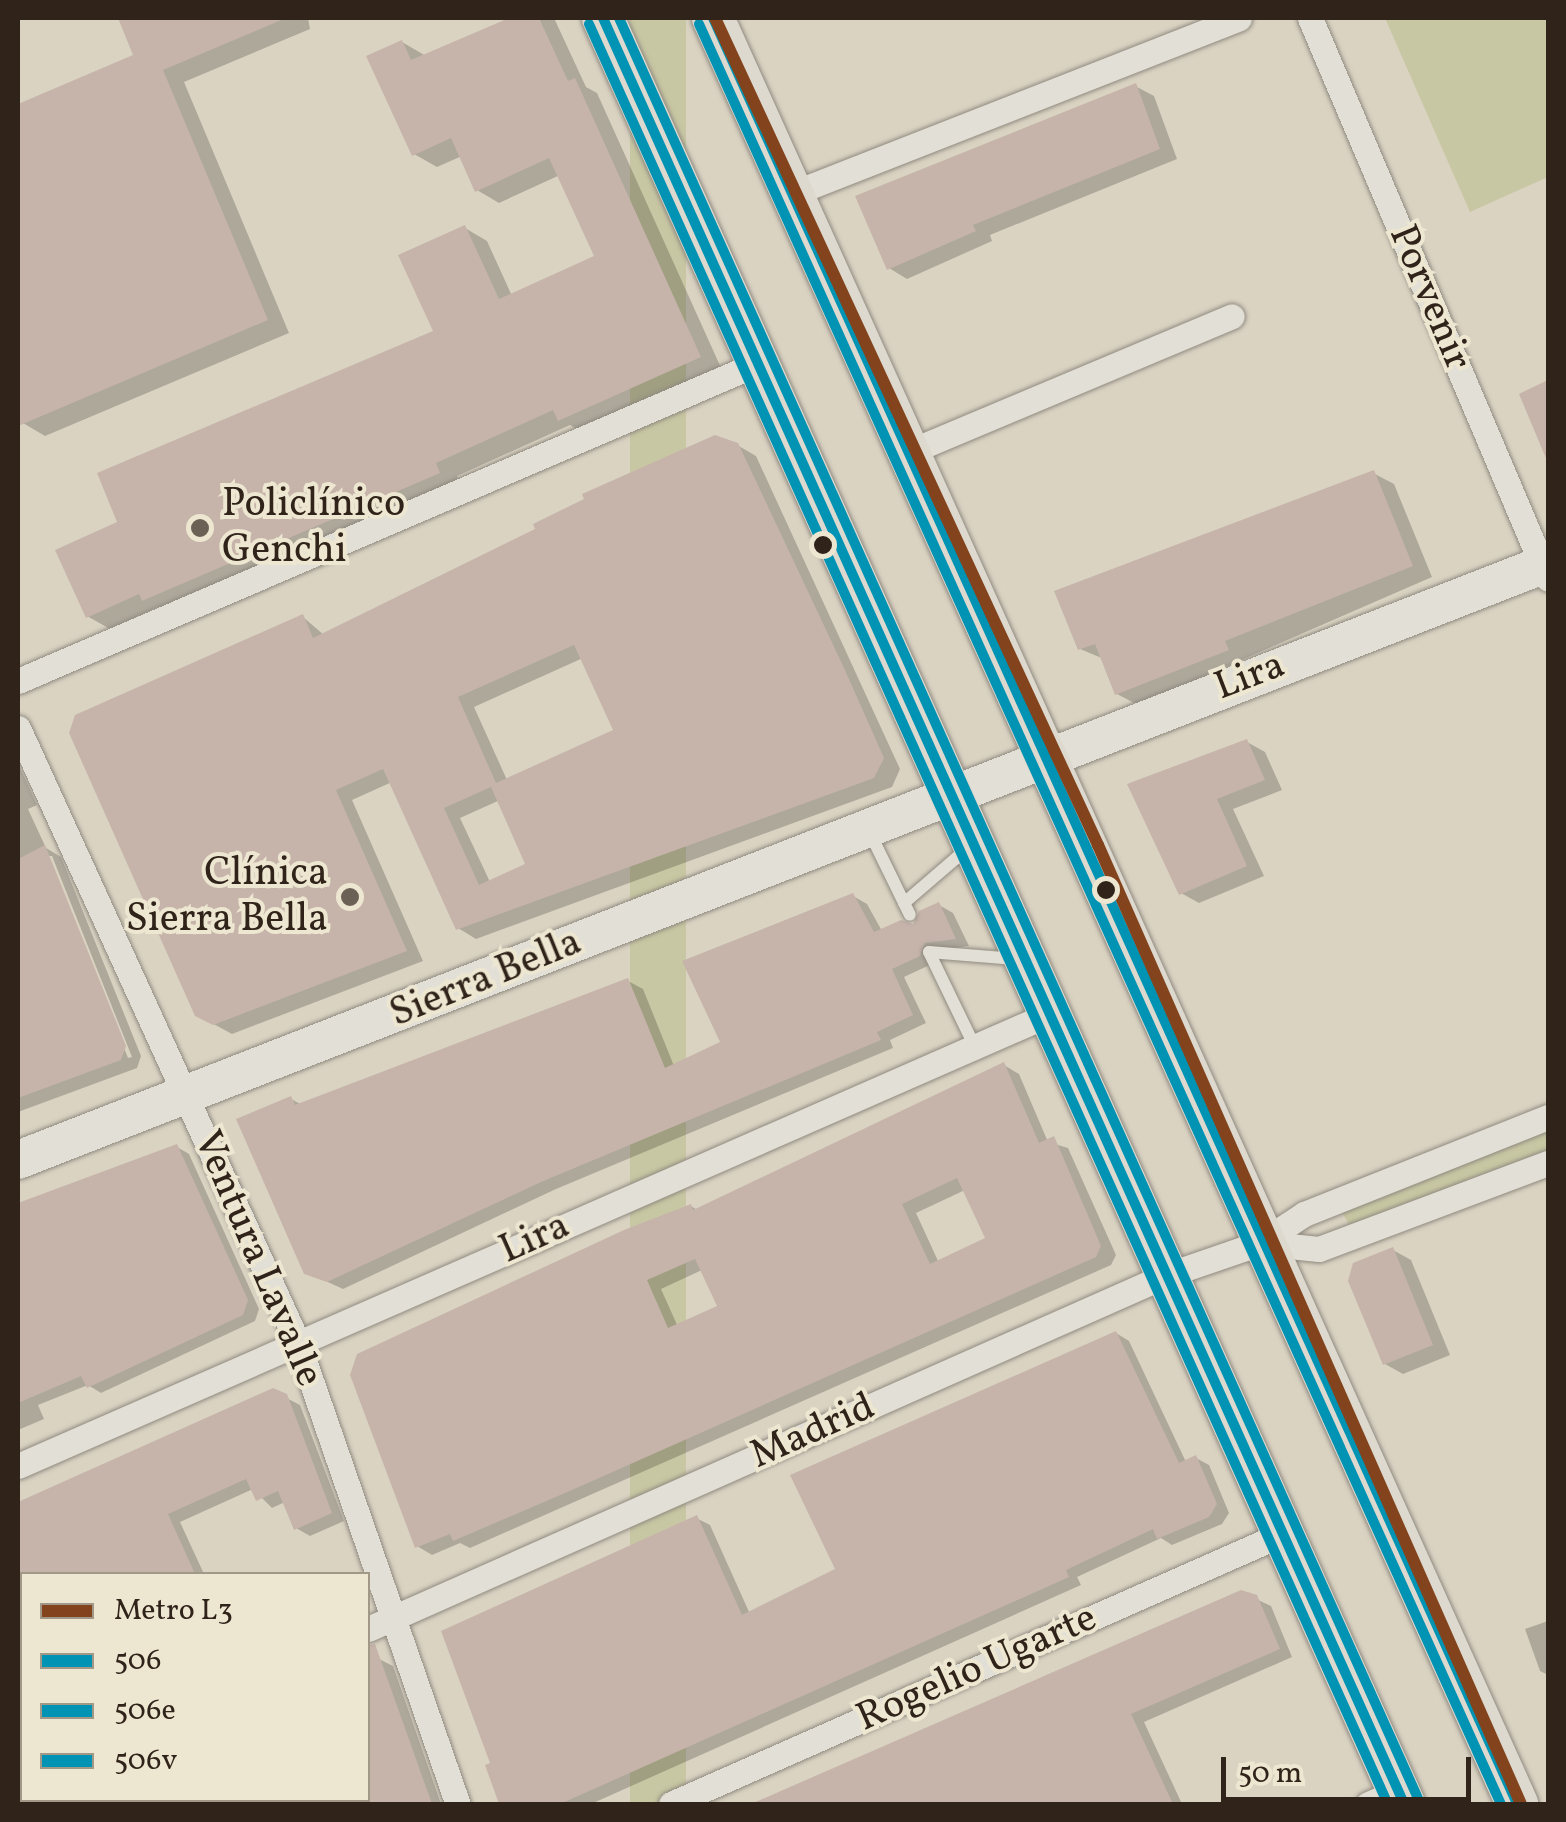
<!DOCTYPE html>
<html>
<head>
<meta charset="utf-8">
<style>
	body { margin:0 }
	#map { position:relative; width:1566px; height:1822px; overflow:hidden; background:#dad3c2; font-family:Vollkorn,serif }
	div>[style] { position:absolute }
	.green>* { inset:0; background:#c8c7a3; transform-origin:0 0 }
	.shadow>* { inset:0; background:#0003; transform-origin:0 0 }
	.building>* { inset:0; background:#c6b4aa }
	.roads { filter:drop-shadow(0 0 2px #908a80) drop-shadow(0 0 2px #908a80) }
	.lane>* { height:12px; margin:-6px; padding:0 6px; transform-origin:6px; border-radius:6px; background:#e2dfd6 }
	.street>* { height:25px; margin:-12.5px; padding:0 12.5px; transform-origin:12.5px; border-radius:12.5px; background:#e2dfd6 }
	.secondary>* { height:38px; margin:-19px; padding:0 19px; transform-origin:19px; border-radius:19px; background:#e2dfd6 }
	.primary>* { height:42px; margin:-21px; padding:0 21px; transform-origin:21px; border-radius:21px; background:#ddd9cf }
	.bus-1>* { height:10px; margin:-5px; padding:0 5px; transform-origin:5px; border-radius:5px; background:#0093b3 }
	.bus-2>* { height:10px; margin:-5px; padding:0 5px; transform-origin:5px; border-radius:5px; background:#0093b3 }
	.bus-3>* { height:10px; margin:-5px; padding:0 5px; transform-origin:5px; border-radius:5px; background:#0093b3 }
	.metro-1>* { height:12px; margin:-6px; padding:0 6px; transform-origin:6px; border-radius:6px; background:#83441d }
	.dots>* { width:28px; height:28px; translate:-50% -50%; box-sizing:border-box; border:5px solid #ede6d0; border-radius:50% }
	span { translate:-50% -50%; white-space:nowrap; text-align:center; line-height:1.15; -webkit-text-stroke:8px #ede6d0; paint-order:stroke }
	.street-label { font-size:40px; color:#30231a }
	.poi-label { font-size:40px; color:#30231a }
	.left { translate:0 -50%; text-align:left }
	.right { translate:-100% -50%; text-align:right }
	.frame { position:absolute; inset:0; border:20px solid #30231a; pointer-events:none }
	.legend { position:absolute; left:20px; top:1572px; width:350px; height:230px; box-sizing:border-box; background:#ede6d0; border:2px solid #a19887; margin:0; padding:12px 18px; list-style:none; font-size:30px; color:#30231a }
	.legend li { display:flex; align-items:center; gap:20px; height:50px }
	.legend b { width:50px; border:2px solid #a19887 }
	.scale { position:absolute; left:1221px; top:1757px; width:250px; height:45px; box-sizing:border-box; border:5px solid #30231a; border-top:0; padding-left:12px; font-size:30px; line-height:35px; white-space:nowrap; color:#30231a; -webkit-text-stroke:8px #ede6d0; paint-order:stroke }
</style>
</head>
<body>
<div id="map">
	<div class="green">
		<i style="left:630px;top:18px;width:56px;height:1959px"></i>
		<i style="clip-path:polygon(1385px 18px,1548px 18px,1548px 177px,1470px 212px)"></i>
		<i style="clip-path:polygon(1548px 1125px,1548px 1151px,1350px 1226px,1343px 1214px,1342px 1205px)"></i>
	</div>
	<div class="shadow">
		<i style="clip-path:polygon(121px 18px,308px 18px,310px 29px,184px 82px,289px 333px,45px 436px,23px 423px,18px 411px,18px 106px,136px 56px)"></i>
		<i style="clip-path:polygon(554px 18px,586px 87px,597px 93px,722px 370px,583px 433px,570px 425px,457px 476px,461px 486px,167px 612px,158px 607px,110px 629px,87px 616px,121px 523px,436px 333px,465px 228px,487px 241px,512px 296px,597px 257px,560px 175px,499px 203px,477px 190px,462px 156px,437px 167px,414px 154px,402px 42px,426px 56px,512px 18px)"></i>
		<i style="clip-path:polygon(1135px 86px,1154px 96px,1177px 159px,990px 235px,992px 241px,907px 279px,889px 268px)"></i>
		<i style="clip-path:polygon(evenodd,737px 445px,756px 456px,900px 769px,892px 787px,476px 939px,458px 928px,392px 782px,352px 800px,423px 961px,232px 1034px,197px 1015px,303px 617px,324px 635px,737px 445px,583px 658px,616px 731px,507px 780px,474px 707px,583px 658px,737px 445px,500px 800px,529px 865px,490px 882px,460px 818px,500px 800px)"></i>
		<i style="clip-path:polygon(1373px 473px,1394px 484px,1432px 577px,1138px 705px,1117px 694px,1104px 659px,1080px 649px)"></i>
		<i style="clip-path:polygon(1247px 742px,1265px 752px,1282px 790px,1233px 809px,1264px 876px,1199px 903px,1181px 893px,1131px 786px)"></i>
		<i style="clip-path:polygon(evenodd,18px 763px,37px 805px,28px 809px,46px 848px,61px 857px,141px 1056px,137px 1068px,18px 1112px,18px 763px,47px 856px,52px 856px,132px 1057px,128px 1058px,47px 856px)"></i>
		<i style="clip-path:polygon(853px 896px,867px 904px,882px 931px,915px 928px,939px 905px,953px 913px,969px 946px,939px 950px,934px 963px,904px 977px,926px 1023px,890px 1040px,893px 1048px,556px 1189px,343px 1289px,306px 1272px,291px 1099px,302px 1105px,628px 981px,643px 989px,674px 1066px,723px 1043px)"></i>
		<i style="clip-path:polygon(evenodd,1004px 1065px,1019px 1074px,1048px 1142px,1068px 1148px,1116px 1255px,1111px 1265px,470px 1548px,460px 1543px,432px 1555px,417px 1546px,691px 1206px,697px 1210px,1004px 1065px,965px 1190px,988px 1240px,939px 1263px,916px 1213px,965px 1190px,1004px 1065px,702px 1270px,720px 1307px,678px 1327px,661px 1289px,702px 1270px)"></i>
		<i style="clip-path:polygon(177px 1147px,189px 1154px,259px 1309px,255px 1321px,101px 1393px,88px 1385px,38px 1405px,44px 1419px,18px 1430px,18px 1207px)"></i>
		<i style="clip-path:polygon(1393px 1250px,1411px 1260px,1450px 1355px,1403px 1374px,1385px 1364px)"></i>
		<i style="clip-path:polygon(1116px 1333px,1129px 1341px,1186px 1462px,1196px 1458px,1209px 1465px,1229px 1513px,1222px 1524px,1172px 1545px,1161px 1538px,1077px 1577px,1081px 1585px,591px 1804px,501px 1804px,488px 1767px,696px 1518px,710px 1525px,750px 1614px,839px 1570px)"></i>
		<i style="clip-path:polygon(273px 1391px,300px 1405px,344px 1521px,310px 1536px,296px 1528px,285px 1502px,272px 1508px,253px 1489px,180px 1522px,204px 1574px,22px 1574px,18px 1739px,18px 1506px)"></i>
		<i style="clip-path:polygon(1241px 1592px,1271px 1606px,1292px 1657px,1144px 1722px,1182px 1804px,1009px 1804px,1003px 1791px,985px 1787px,946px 1804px,756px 1804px)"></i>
		<i style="clip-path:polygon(1548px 1621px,1548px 1675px,1540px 1671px,1525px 1629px)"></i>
		<i style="clip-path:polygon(379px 1659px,393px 1666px,441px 1804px,301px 1804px,299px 1800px,368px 1800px,368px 1664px)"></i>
		<i style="left:52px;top:1800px;width:186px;height:12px"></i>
	</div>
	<div class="building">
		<i style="clip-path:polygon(118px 18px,286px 18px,163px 70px,268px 320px,18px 426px,18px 104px,133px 55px)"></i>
		<i style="clip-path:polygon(509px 18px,539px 18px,568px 81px,575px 78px,701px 357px,558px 421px,553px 410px,436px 463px,440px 473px,142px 601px,139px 594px,86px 618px,55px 550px,117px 522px,97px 473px,433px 331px,398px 255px,465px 225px,499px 299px,594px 256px,549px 158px,475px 192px,451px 138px,412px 156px,366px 56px,402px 40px,411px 60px)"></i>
		<i style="clip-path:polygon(1136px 83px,1160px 149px,973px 225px,976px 231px,887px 270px,855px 196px)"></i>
		<i style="clip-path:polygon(1548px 380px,1548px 463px,1519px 394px)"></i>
		<i style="clip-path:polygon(evenodd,715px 435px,738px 443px,844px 668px,884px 758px,874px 778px,456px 930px,383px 769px,336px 790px,407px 951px,213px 1025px,195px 1016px,69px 733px,75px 715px,303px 614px,313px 638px,535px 529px,533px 524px,584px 499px,582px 494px,715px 435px,574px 645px,613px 730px,496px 783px,458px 697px,574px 645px,715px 435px,491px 787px,525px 864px,479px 885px,444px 808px,491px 787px)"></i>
		<i style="clip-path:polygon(1374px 470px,1413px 566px,1225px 641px,1229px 650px,1115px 695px,1095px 644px,1078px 650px,1054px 591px)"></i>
		<i style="clip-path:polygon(1247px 739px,1265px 780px,1217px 799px,1247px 866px,1179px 895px,1127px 784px)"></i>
		<i style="clip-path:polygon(45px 845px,126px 1046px,121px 1060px,18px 1098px,18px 859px)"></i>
		<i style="clip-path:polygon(853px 893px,874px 932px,901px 920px,913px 924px,919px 911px,939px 902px,956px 939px,925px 943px,920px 956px,892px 969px,913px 1015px,877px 1032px,881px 1040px,541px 1182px,327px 1282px,304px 1274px,236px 1119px,291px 1096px,295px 1105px,628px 978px,665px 1068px,720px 1042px,682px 961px)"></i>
		<i style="clip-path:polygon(evenodd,1004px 1062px,1039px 1143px,1054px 1136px,1101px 1246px,1096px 1257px,572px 1490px,453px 1541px,450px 1534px,415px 1548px,350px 1375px,357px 1354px,624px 1230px,691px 1204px,693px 1210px,1004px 1062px,957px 1178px,985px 1238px,930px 1264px,902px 1204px,957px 1178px,1004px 1062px,695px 1259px,717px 1306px,668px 1328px,647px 1280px,695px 1259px)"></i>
		<i style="clip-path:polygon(177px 1144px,248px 1300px,243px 1315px,87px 1388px,81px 1376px,18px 1403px,18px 1203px)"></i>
		<i style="clip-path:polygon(1393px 1247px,1433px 1345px,1383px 1365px,1348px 1281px,1353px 1263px)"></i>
		<i style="clip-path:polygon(1116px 1331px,1179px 1463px,1196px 1455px,1217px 1504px,1209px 1517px,1157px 1539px,1153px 1529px,1066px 1570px,1069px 1577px,560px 1804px,499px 1804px,485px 1765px,490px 1763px,441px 1631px,697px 1515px,742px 1615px,835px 1569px,790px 1475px)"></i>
		<i style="clip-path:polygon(273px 1388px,287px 1394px,332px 1513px,294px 1530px,278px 1491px,256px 1501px,246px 1479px,168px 1514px,195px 1574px,18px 1574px,18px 1502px)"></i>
		<i style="clip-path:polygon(1241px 1590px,1257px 1595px,1280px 1649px,1131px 1714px,1173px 1804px,751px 1804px)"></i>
		<i style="clip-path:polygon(375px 1644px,432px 1804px,368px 1804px,368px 1645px)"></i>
	</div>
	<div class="roads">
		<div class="lane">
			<i style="left:869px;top:831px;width:93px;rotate:64deg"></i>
			<i style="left:904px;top:903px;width:86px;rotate:-40.7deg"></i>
			<i style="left:929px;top:952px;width:106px;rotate:64.2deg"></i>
			<i style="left:929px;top:952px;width:87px;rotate:4.6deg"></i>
		</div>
		<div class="street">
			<i style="left:1310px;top:18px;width:609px;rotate:67.01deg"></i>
			<i style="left:791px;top:194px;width:481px;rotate:-21.4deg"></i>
			<i style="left:909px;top:452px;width:350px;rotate:-22.8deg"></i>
			<i style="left:18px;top:681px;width:806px;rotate:-23.23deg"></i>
			<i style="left:18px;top:728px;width:676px;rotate:65.52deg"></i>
			<i style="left:298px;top:1343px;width:488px;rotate:70.9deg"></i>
			<i style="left:1260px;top:1243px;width:59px;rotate:5.8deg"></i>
			<i style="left:1319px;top:1249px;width:245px;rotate:-20.6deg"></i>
			<i style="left:18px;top:1466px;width:1129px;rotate:-23.66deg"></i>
			<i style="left:368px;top:1629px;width:874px;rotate:-23.9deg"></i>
			<i style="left:1167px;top:1275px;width:98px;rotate:-19deg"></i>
			<i style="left:1260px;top:1243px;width:53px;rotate:-33.4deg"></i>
			<i style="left:1304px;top:1214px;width:263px;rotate:-21.7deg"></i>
			<i style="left:18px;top:1783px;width:4px;rotate:-27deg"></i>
			<i style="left:671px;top:1804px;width:668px;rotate:-23.84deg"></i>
			<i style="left:1368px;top:1804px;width:33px;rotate:-23deg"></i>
		</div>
		<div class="secondary">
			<i style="left:18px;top:1160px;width:1642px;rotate:-21.32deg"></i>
		</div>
		<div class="primary">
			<i style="left:603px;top:18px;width:1957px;rotate:65.84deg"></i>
			<i style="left:713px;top:18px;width:1959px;rotate:65.76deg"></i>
		</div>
	</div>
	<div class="bus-1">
		<i style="left:603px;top:18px;width:1957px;rotate:65.84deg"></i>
		<i style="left:713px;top:18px;width:1959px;rotate:65.76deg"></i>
	</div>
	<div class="bus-2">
		<i style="left:589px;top:24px;width:1951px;rotate:65.83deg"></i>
		<i style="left:699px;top:24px;width:1952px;rotate:65.75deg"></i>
	</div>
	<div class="bus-3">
		<i style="left:619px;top:18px;width:1951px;rotate:65.83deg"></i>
	</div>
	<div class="metro-1">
		<i style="left:715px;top:18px;width:911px;rotate:65.15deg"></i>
		<i style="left:1098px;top:845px;width:1048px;rotate:66.2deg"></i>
	</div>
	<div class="dots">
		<i style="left:200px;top:528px;background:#6c6155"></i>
		<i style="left:823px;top:545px;background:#30231a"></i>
		<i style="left:1106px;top:890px;background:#30231a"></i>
		<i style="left:350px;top:897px;background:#6c6155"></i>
	</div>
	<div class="street-label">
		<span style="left:1429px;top:298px;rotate:67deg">Porvenir</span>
		<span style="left:1250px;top:677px;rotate:-21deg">Lira</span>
		<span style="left:486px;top:979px;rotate:-22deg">Sierra Bella</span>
		<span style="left:535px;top:1239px;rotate:-24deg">Lira</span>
		<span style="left:257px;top:1259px;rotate:67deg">Ventura Lavalle</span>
		<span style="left:813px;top:1432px;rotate:-24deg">Madrid</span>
		<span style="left:977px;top:1669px;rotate:-24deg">Rogelio Ugarte</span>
	</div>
	<div class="poi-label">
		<span class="left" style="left:222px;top:528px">Policlínico<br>Genchi</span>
		<span class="right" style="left:328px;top:897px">Clínica<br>Sierra Bella</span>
	</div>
	<div class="frame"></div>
	<ul class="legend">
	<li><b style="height:12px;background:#83441d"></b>Metro L3</li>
	<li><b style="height:12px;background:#0093b3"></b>506</li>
	<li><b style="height:12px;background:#0093b3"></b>506e</li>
	<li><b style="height:12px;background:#0093b3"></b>506v</li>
	</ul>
	<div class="scale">50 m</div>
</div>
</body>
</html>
